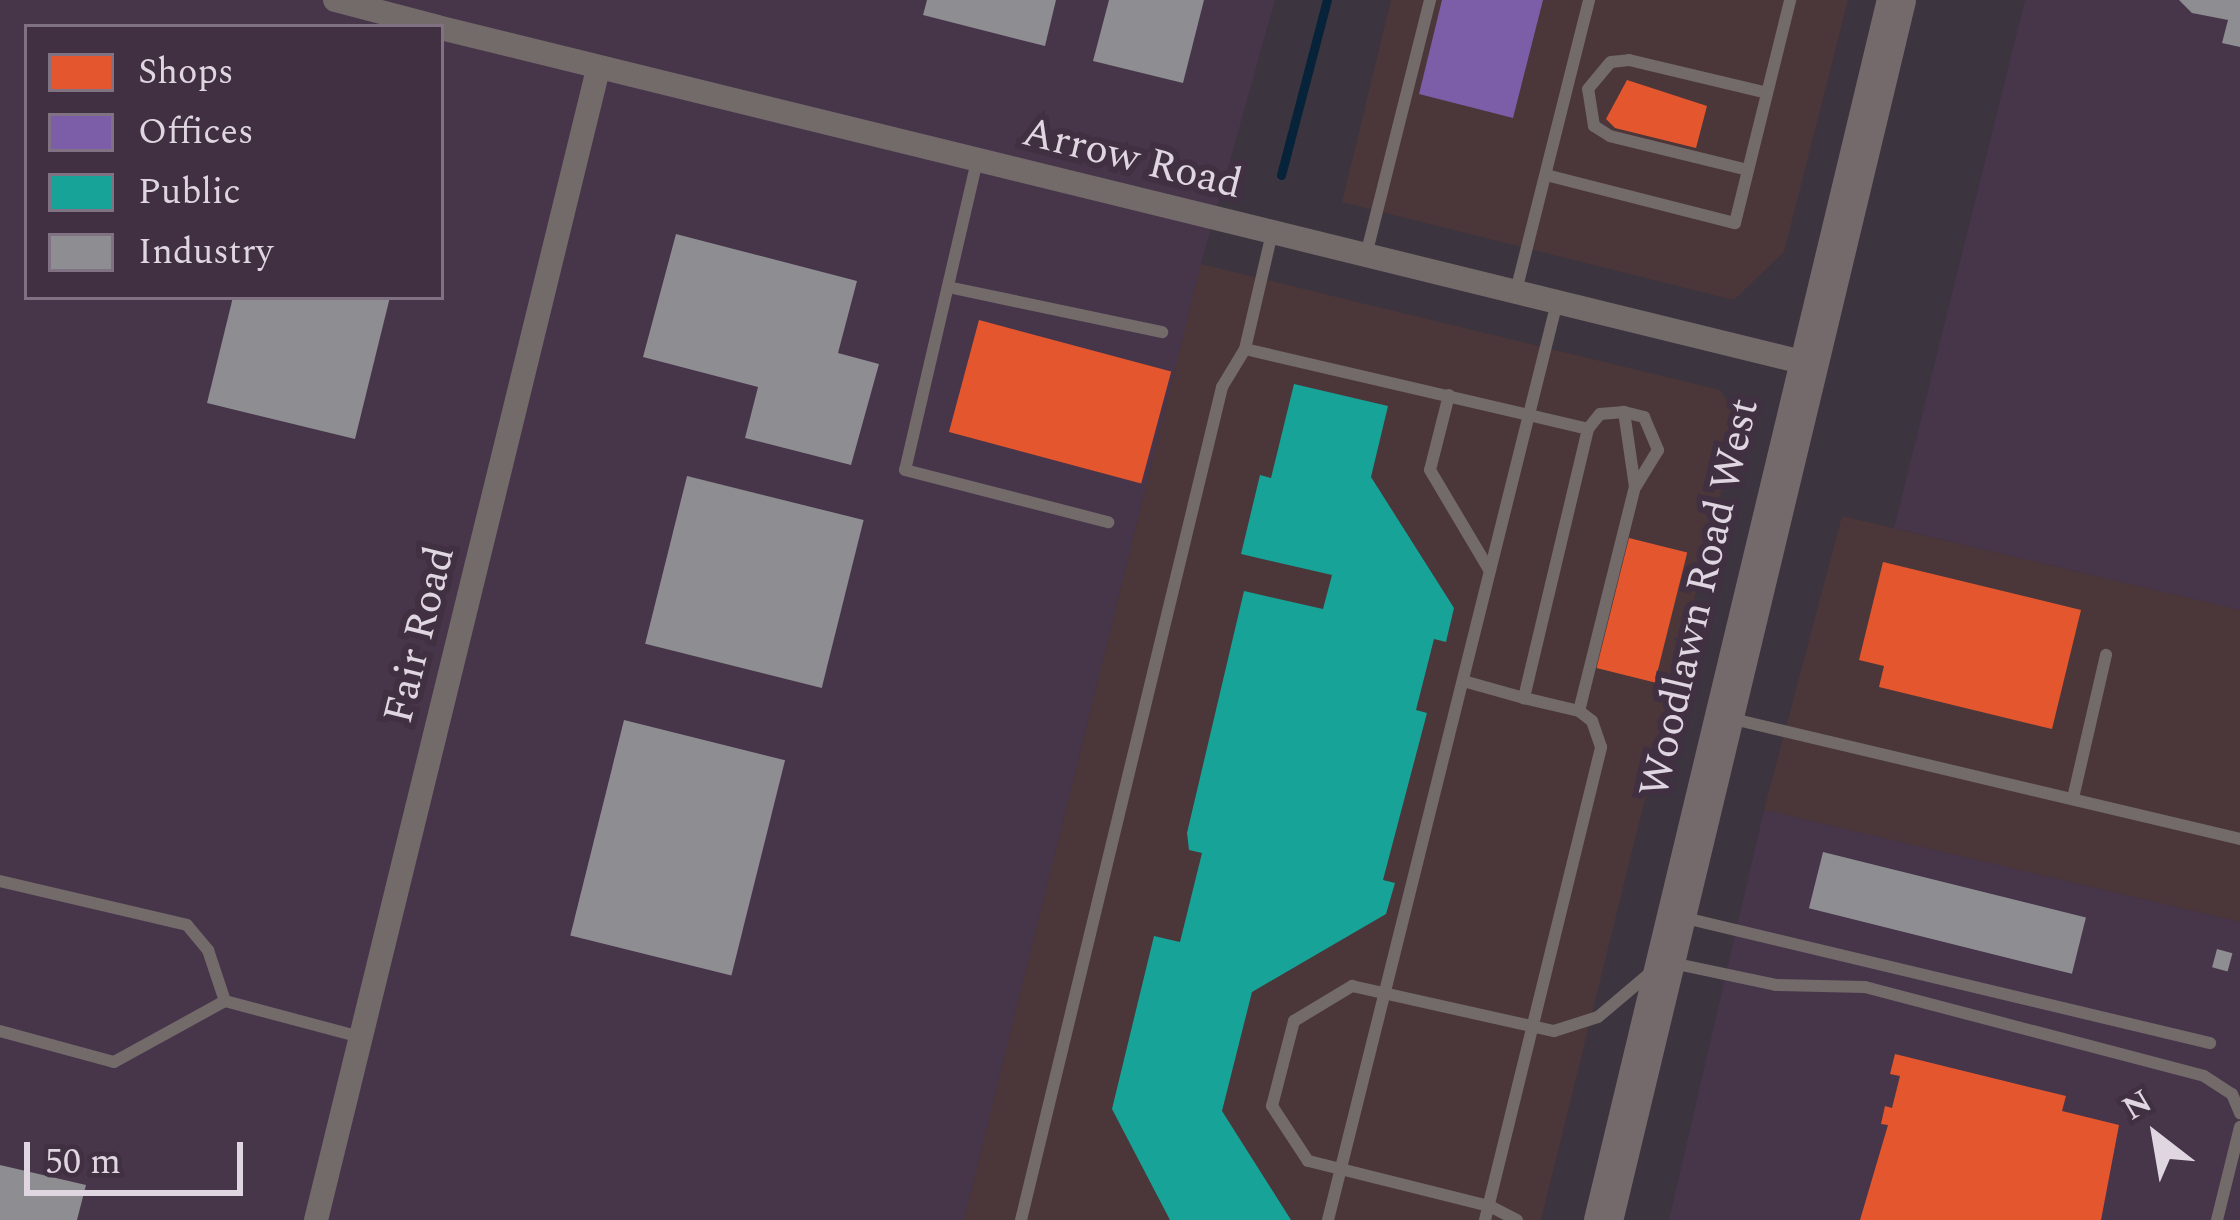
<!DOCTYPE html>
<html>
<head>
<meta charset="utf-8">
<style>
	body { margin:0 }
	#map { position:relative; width:2240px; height:1220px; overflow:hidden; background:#3c343e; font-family:Spectral,serif }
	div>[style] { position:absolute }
	.commercial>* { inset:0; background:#4b3739 }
	.built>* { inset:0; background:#47354a }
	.shops>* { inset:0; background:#e4572e; transform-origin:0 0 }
	.offices>* { inset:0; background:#7b5ea7 }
	.public>* { inset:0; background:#17a398 }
	.industry>* { inset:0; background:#8d8d92; transform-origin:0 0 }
	.stream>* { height:9px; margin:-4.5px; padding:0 4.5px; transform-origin:4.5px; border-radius:4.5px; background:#072339 }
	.service>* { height:12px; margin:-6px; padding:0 6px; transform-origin:6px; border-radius:6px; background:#736a6a }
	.minor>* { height:24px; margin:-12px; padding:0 12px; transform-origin:12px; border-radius:12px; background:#736a6a }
	.primary>* { height:39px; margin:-19.5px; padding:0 19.5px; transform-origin:19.5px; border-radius:19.5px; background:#746a6c }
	span { translate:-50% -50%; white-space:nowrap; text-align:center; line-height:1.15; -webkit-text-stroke:12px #403042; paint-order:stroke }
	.street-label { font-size:42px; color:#e0d6e1 }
	.legend { position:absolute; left:24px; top:24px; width:420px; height:276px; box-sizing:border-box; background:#403042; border:3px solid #807282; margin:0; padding:15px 21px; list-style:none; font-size:36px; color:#e0d6e1 }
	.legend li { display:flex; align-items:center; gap:24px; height:60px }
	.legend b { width:60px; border:3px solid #807282 }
	.north { position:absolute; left:2096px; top:1076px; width:120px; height:120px; -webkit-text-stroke:9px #403042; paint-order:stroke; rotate:329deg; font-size:33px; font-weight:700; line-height:48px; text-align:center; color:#e0d6e1 }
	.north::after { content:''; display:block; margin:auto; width:42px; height:54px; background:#e0d6e1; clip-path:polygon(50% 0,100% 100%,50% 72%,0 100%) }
	.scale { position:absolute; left:24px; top:1142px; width:219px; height:54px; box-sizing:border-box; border:6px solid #e0d6e1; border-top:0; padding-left:15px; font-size:36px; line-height:42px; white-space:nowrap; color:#e0d6e1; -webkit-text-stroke:9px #403042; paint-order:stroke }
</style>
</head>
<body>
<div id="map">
	<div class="commercial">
		<div style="clip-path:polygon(1391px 0,1848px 0,1784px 252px,1734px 300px,1342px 202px)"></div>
		<div style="clip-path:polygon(1201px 264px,1720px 390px,1739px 418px,1541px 1220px,964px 1220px)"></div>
		<div style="clip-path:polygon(1842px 516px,2240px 610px,2240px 922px,1764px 810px)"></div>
	</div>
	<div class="built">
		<div style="clip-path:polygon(evenodd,0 0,1275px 0,1201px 264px,964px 1220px,0 1220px,0 0,27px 27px,441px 27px,441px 297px,27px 297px,27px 27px)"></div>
		<div style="clip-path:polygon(2025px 0,2240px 0,2240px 610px,1894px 528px)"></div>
		<div style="clip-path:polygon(1764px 810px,2240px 922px,2240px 1220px,1669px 1220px)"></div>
	</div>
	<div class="shops">
		<div style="clip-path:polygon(1627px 80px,1707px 106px,1696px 148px,1615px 128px,1606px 119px)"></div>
		<div style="left:979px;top:320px;width:199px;height:116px;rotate:15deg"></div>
		<div style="left:1629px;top:538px;width:60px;height:134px;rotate:14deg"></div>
		<div style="clip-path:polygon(1883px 562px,2081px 610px,2052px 729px,1879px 687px,1884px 666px,1859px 660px)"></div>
		<div style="clip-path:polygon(1895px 1054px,2066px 1096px,2062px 1111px,2119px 1125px,2101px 1220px,1860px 1220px,1888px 1125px,1881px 1124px,1885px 1106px,1892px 1108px,1900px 1076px,1890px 1074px)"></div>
	</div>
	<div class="offices">
		<div style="clip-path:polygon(1442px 0,1543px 0,1513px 118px,1419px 94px)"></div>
	</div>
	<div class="public">
		<div style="clip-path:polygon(1294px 384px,1388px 406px,1371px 477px,1454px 608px,1446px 642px,1434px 639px,1416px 710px,1427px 713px,1383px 880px,1395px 883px,1386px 914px,1252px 992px,1222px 1111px,1291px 1220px,1170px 1220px,1112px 1109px,1154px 936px,1180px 942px,1202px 853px,1189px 850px,1187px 833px,1244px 591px,1323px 609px,1332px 575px,1241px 554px,1260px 475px,1271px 478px)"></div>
	</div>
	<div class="industry">
		<div style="clip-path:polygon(927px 0,1056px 0,1045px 46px,923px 15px)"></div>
		<div style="clip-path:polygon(1109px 0,1204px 0,1183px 83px,1093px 61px)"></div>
		<div style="clip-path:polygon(2179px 0,2240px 0,2240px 47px,2222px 43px,2228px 20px,2192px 13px)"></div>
		<div style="clip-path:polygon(676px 234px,857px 281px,838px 353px,879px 364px,851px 465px,745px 438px,758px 387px,643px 357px)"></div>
		<div style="clip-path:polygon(233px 297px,390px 297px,355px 439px,207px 403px)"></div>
		<div style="left:687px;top:476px;width:182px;height:173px;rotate:14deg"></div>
		<div style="left:624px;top:720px;width:166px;height:222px;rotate:14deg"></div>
		<div style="left:1823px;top:852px;width:271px;height:58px;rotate:14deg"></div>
		<div style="left:2217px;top:949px;width:16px;height:19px;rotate:15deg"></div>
		<div style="clip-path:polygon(0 1165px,86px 1185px,77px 1220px,0 1220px)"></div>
	</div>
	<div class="stream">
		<div style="left:1281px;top:175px;width:181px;rotate:-75.3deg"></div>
	</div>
	<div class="service">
		<div style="left:977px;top:161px;width:317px;rotate:103.1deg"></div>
		<div style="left:905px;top:470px;width:210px;rotate:14.4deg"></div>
		<div style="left:1748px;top:170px;width:142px;rotate:-166.2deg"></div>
		<div style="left:1610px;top:136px;width:19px;rotate:-148deg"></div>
		<div style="left:1594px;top:126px;width:37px;rotate:-99deg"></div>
		<div style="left:1588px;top:89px;width:35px;rotate:-50deg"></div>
		<div style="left:1611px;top:62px;width:18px;rotate:-6deg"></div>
		<div style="left:1629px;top:60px;width:142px;rotate:13.4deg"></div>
		<div style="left:1546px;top:175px;width:195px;rotate:14.3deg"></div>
		<div style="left:1735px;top:223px;width:230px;rotate:-76.1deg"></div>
		<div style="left:1366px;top:255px;width:263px;rotate:-75.9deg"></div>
		<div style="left:948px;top:287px;width:219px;rotate:11.9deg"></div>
		<div style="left:1516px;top:291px;width:300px;rotate:-75.9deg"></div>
		<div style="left:1245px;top:349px;width:352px;rotate:13.1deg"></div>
		<div style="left:1588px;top:429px;width:277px;rotate:103.4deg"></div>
		<div style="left:1524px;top:698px;width:63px;rotate:-164.4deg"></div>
		<div style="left:1449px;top:395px;width:77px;rotate:104.2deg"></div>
		<div style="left:1430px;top:470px;width:117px;rotate:59.3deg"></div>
		<div style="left:1624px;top:412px;width:21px;rotate:14deg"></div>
		<div style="left:1644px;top:417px;width:36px;rotate:67deg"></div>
		<div style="left:1658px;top:450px;width:42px;rotate:121.4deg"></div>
		<div style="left:1579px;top:711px;width:231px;rotate:-76deg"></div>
		<div style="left:1635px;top:487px;width:76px;rotate:-98.3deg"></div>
		<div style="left:1624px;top:412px;width:24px;rotate:175deg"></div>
		<div style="left:1600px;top:414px;width:19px;rotate:129deg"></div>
		<div style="left:1729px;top:718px;width:525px;rotate:13.32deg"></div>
		<div style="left:2073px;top:798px;width:147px;rotate:-77deg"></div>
		<div style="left:0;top:881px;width:192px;rotate:13.2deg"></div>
		<div style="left:187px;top:925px;width:33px;rotate:50deg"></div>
		<div style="left:208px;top:950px;width:54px;rotate:71.6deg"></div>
		<div style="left:1681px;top:917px;width:544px;rotate:13.4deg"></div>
		<div style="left:1672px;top:963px;width:106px;rotate:11.9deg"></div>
		<div style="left:1776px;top:985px;width:89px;rotate:1.3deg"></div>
		<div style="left:1865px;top:987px;width:350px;rotate:14.7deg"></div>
		<div style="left:2204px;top:1076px;width:33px;rotate:33deg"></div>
		<div style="left:2232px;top:1094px;width:21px;rotate:67deg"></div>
		<div style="left:225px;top:1001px;width:140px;rotate:14.9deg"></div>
		<div style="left:0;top:1031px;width:118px;rotate:15.2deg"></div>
		<div style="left:114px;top:1062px;width:127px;rotate:-28.8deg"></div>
		<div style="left:1021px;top:1220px;width:857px;rotate:-76.43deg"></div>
		<div style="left:1222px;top:387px;width:44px;rotate:-58.8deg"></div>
		<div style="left:1245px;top:349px;width:119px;rotate:-76.9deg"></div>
		<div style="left:1328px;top:1220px;width:946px;rotate:-75.99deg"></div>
		<div style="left:1485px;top:1220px;width:487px;rotate:-76.2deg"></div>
		<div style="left:1601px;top:747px;width:28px;rotate:-109deg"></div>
		<div style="left:1592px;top:721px;width:16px;rotate:-142deg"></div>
		<div style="left:1579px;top:711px;width:57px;rotate:-166.7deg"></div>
		<div style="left:1517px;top:1220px;width:31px;rotate:-153deg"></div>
		<div style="left:1489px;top:1206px;width:187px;rotate:-166deg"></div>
		<div style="left:1308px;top:1161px;width:66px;rotate:-123.2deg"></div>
		<div style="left:1272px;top:1106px;width:88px;rotate:-75.5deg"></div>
		<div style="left:1294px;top:1021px;width:68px;rotate:-31.1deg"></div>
		<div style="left:1352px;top:986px;width:207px;rotate:12.6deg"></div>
		<div style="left:1554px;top:1031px;width:46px;rotate:-17.7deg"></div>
		<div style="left:1598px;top:1017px;width:68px;rotate:-40.2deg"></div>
		<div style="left:2217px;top:1220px;width:96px;rotate:-76.1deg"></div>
	</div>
	<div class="minor">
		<div style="left:335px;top:0;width:106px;rotate:14.7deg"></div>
		<div style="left:441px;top:28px;width:1406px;rotate:13.79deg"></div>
		<div style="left:316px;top:1220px;width:1185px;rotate:-76.23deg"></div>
	</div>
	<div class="primary">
		<div style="left:1603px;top:1220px;width:1255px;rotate:-76.5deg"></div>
	</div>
	<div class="street-label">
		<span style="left:1132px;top:159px;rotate:14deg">Arrow Road</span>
		<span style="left:1700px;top:598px;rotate:-77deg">Woodlawn Road West</span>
		<span style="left:420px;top:635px;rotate:-76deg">Fair Road</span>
	</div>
	<ul class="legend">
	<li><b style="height:33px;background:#e4572e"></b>Shops</li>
	<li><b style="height:33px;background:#7b5ea7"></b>Offices</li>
	<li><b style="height:33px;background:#17a398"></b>Public</li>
	<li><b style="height:33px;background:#8d8d92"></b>Industry</li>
	</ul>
	<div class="north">N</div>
	<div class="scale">50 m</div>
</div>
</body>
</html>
